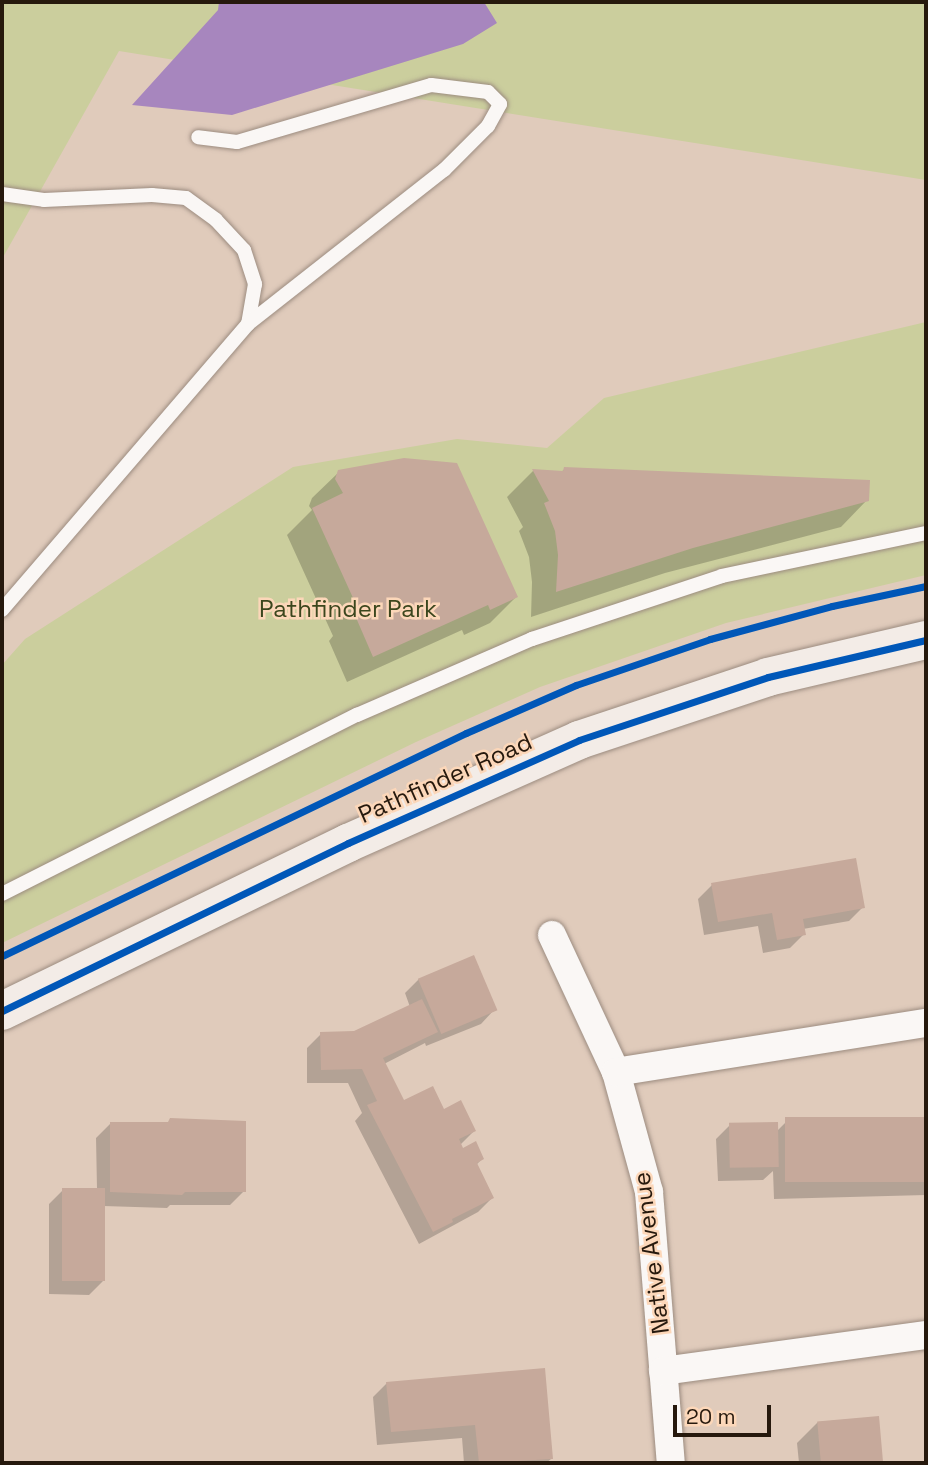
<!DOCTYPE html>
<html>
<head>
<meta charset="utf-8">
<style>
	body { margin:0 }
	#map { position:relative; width:928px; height:1465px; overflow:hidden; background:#e0cbbb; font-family:"Space Grotesk",sans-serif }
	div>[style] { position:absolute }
	.green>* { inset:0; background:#cbce9d }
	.water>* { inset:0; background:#a786be }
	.shadow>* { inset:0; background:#0003 }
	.building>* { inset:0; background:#c6a99b; transform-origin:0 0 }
	.roads { filter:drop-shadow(0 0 2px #9c8c80) drop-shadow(0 0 2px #9c8c80) }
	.service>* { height:14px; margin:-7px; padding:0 7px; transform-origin:7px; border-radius:7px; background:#faf7f5 }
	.minor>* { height:28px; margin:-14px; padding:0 14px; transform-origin:14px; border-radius:14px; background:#faf7f5 }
	.primary>* { height:38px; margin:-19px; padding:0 19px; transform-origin:19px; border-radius:19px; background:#f3ece7 }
	.cycleway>* { height:7px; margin:-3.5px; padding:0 3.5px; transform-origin:3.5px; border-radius:3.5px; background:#0057b8 }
	span { translate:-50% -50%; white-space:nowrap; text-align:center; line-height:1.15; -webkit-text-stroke:5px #fcd7b9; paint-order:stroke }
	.park-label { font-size:24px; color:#3b461d }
	.street-label { font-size:24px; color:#26190d }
	.frame { position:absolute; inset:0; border:4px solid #26190d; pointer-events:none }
	.scale { position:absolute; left:673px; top:1405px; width:98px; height:32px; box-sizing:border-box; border:4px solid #26190d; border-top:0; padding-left:9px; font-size:21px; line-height:24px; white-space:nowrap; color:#26190d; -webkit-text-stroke:5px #fcd7b9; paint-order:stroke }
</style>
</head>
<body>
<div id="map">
	<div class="green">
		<div style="clip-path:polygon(2px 2px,926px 2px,926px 180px,119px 51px,2px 259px)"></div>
		<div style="clip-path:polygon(926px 322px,926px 575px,726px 623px,540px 687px,416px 742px,2px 943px,2px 665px,25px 639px,293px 467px,457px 439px,547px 448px,604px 398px)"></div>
	</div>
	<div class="water">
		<div style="clip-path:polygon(219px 2px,484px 2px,497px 23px,463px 44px,232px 115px,132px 105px,218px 10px)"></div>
	</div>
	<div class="shadow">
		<div style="clip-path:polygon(565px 469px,867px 500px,841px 527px,665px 573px,531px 617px,532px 582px,529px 557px,519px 531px,523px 527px,507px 497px,533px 471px,561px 472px)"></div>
		<div style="clip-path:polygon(339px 472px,516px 597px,490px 623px,464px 635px,462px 630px,347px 682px,329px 641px,333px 636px,287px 535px,312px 510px,309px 506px,312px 498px)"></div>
		<div style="clip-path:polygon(712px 885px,863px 907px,849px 921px,803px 929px,804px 934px,790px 948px,763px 953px,758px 926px,704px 935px,698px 899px)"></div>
		<div style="clip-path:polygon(419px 979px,494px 1010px,481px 1024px,426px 1046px,425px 1043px,384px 1064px,404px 1102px,443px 1111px,474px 1131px,460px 1145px,462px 1150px,482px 1159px,476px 1165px,492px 1198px,478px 1212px,419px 1244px,355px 1121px,362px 1113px,348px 1083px,307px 1083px,307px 1048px,321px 1034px,355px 1033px,410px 1007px,405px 993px)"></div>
		<div style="clip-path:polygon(926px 1119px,926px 1195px,774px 1199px,773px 1171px,763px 1180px,718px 1181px,716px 1139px,730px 1125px,776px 1132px,786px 1122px)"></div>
		<div style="clip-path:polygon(110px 1124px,244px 1191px,230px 1205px,170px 1205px,167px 1208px,103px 1206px,103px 1281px,89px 1295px,49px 1294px,49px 1204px,63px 1190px,97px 1189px,96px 1138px)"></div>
		<div style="clip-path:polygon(387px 1383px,551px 1459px,546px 1463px,464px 1463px,462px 1438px,377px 1445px,373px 1397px)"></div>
		<div style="clip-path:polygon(878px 1417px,881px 1463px,799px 1463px,797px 1443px,818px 1422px)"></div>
	</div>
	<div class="building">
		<div style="clip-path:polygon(404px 458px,457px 463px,518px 597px,490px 610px,488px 605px,373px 657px,354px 613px,359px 611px,312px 508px,343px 493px,335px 479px,338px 470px)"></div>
		<div style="clip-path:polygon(564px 467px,870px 480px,869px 501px,693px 548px,556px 592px,558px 555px,555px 531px,544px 503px,549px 501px,532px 469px,563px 471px)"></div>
		<div style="clip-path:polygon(856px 858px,865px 908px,803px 919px,806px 935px,777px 940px,772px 913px,718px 922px,711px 883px)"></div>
		<div style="left:474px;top:955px;width:60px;height:61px;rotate:67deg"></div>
		<div style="clip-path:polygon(422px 999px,438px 1032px,383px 1058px,404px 1100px,433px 1086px,444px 1109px,461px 1100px,476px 1131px,459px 1139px,463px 1148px,476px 1141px,484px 1159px,477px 1163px,494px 1198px,452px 1219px,453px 1222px,433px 1232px,367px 1105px,377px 1101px,362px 1069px,321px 1070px,320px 1032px,354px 1031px)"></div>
		<div style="left:926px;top:1117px;width:65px;height:141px;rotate:90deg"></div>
		<div style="clip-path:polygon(170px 1118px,246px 1121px,246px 1192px,185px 1192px,182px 1195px,110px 1192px,110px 1122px,168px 1122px)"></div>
		<div style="left:778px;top:1122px;width:45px;height:49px;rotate:89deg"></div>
		<div style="left:62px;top:1188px;width:43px;height:93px"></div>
		<div style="clip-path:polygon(545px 1368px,553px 1459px,479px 1463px,475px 1425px,391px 1432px,386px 1382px)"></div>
		<div style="left:879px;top:1416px;width:47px;height:62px;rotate:85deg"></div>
	</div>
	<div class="roads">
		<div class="service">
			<div style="left:2px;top:194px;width:42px;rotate:8.1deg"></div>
			<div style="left:44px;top:200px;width:108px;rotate:-2.7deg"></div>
			<div style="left:152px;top:195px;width:34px;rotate:5deg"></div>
			<div style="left:186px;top:198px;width:37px;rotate:36deg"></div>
			<div style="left:216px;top:220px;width:41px;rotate:47deg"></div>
			<div style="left:244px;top:250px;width:36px;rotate:72deg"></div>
			<div style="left:255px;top:284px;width:41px;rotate:99.9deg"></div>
			<div style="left:2px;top:610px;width:377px;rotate:-49.3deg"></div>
			<div style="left:248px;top:324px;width:249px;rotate:-38.2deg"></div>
			<div style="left:444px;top:170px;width:62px;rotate:-45deg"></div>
			<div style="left:488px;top:126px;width:25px;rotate:-61deg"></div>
			<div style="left:500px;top:104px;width:17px;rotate:-135deg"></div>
			<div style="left:488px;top:92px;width:57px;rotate:-173deg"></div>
			<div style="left:431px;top:85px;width:202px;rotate:163.6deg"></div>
			<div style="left:237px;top:142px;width:39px;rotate:-173deg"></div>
			<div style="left:2px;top:894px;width:398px;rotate:-26.8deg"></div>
			<div style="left:357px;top:715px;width:191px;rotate:-23.5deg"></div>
			<div style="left:532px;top:639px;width:200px;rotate:-18.3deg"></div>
			<div style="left:722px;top:576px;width:208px;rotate:-11.9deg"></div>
		</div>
		<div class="minor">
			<div style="left:552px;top:935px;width:151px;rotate:65deg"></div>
			<div style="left:616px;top:1072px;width:124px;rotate:74.6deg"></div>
			<div style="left:649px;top:1192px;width:272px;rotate:85.4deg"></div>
			<div style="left:616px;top:1072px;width:314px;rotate:-9deg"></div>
			<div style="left:663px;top:1371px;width:265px;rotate:-7.8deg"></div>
		</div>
		<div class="primary">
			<div style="left:2px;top:1011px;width:385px;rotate:-25.9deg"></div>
			<div style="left:348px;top:843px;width:253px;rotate:-24deg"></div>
			<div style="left:579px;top:740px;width:199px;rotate:-18.4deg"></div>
			<div style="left:768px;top:677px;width:162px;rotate:-13.2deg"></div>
		</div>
	</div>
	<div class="cycleway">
		<div style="left:2px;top:956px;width:515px;rotate:-25.67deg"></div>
		<div style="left:466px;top:733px;width:120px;rotate:-23.6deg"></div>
		<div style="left:576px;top:685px;width:142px;rotate:-18.9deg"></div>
		<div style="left:710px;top:639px;width:126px;rotate:-15.1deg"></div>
		<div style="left:832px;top:606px;width:96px;rotate:-12deg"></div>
		<div style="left:2px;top:1011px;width:385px;rotate:-25.9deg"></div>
		<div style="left:348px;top:843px;width:253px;rotate:-24deg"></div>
		<div style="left:579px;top:740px;width:199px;rotate:-18.4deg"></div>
		<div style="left:768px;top:677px;width:162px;rotate:-13.2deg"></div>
	</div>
	<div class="park-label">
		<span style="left:348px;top:609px">Pathfinder Park</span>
	</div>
	<div class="street-label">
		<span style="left:445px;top:778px;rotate:-24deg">Pathfinder Road</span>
		<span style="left:651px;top:1253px;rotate:-97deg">Native Avenue</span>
	</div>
	<div class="frame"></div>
	<div class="scale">20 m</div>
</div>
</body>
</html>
